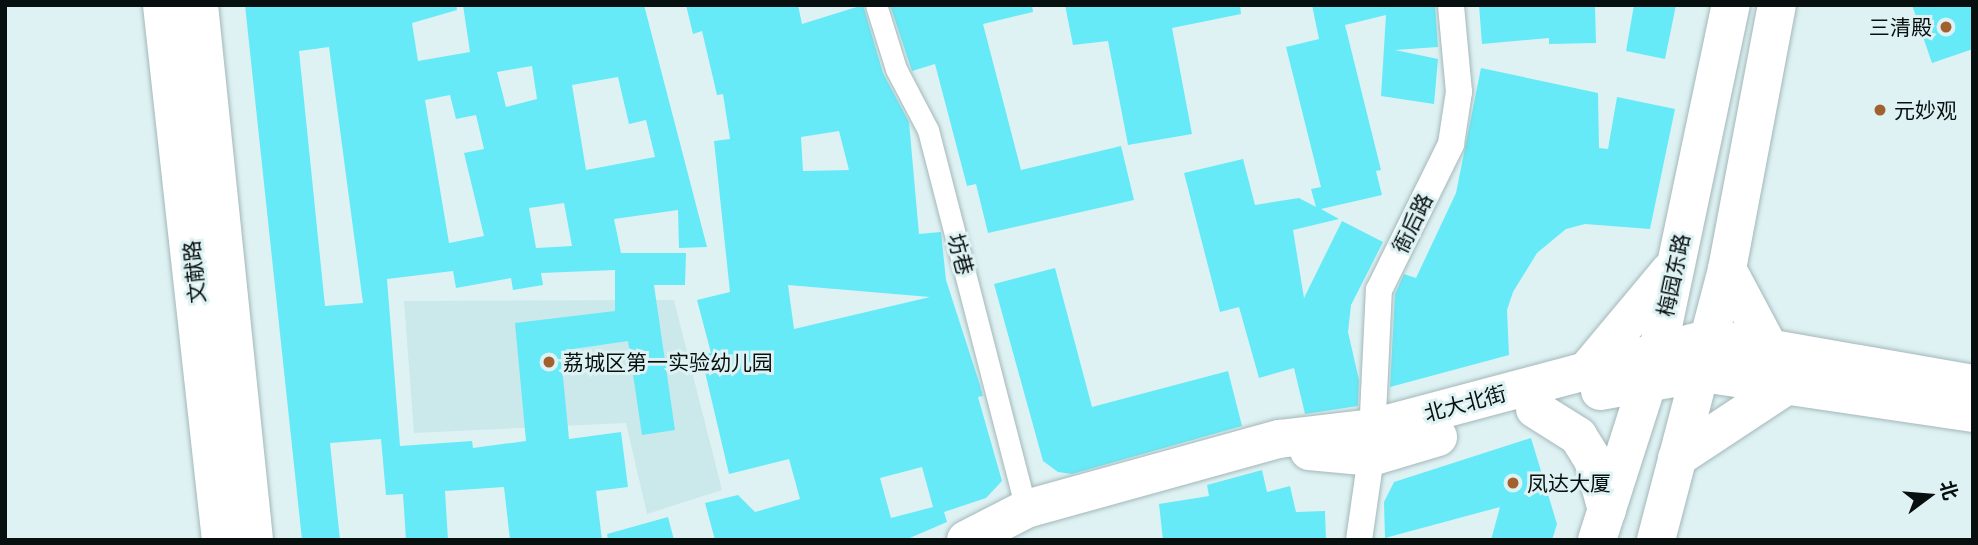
<!DOCTYPE html>
<html>
<head>
<meta charset="utf-8">
<style>
	body { margin:0 }
	#map { position:relative; width:1978px; height:545px; overflow:hidden; background:#def2f4; font-family:Ubuntu,"Noto Sans SC",sans-serif }
	div>[style] { position:absolute }
	.built>* { inset:0; background:#cbe8eb }
	.building>* { inset:0; background:#66eaf7 }
	.roads { filter:drop-shadow(0 0 2px #a4b7b9) drop-shadow(0 0 2px #a4b7b9) }
	.pedestrian>* { height:21px; margin:-10.5px; padding:0 10.5px; transform-origin:10.5px; border-radius:10.5px; background:#fff }
	.minor>* { height:26px; margin:-13px; padding:0 13px; transform-origin:13px; border-radius:13px; background:#fff }
	.secondary>* { height:38px; margin:-19px; padding:0 19px; transform-origin:19px; border-radius:19px; background:#fff }
	.dots>* { width:19px; height:19px; translate:-50% -50%; box-sizing:border-box; border:4px solid #def2f4; border-radius:50% }
	span { translate:-50% -50%; white-space:nowrap; text-align:center; line-height:1.15; -webkit-text-stroke:6px #def2f4; paint-order:stroke }
	.poi-label { font-size:21px; color:#080f0f }
	.right { translate:-100% -50%; text-align:right }
	.left { translate:0 -50%; text-align:left }
	.street-label { font-size:21px; color:#080f0f }
	.frame { position:absolute; inset:0; border:7px solid #080f0f; pointer-events:none }
	.north { position:absolute; left:1894px; top:461px; width:70px; height:70px; -webkit-text-stroke:5px #def2f4; paint-order:stroke; rotate:74deg; font-size:19px; font-weight:700; line-height:28px; text-align:center; color:#080f0f }
	.north::after { content:''; display:block; margin:auto; width:24px; height:32px; background:#080f0f; clip-path:polygon(50% 0,100% 100%,50% 72%,0 100%) }
</style>
</head>
<body>
<div id="map">
	<div class="built">
		<div style="clip-path:polygon(674px 300px,722px 490px,647px 514px,626px 423px,414px 433px,404px 301px)"></div>
	</div>
	<div class="building">
		<div style="clip-path:polygon(evenodd,245px 5px,456px 5px,457px 10px,412px 23px,418px 61px,470px 52px,463px 5px,644px 5px,707px 247px,679px 248px,678px 210px,614px 219px,621px 253px,686px 253px,685px 285px,654px 285px,675px 430px,642px 435px,628px 341px,573px 349px,573px 355px,561px 356px,569px 439px,621px 432px,628px 487px,596px 491px,602px 540px,510px 540px,504px 487px,445px 491px,448px 540px,406px 540px,403px 494px,386px 495px,381px 439px,330px 443px,340px 540px,302px 540px,245px 5px,329px 47px,363px 303px,325px 306px,299px 51px,329px 47px,245px 5px,532px 66px,537px 99px,506px 107px,497px 72px,532px 66px,245px 5px,618px 77px,629px 124px,646px 120px,655px 157px,586px 170px,572px 85px,618px 77px,245px 5px,450px 95px,456px 119px,476px 115px,484px 149px,464px 153px,484px 236px,449px 243px,425px 100px,450px 95px,245px 5px,564px 203px,572px 246px,536px 248px,529px 208px,564px 203px,245px 5px,615px 270px,615px 311px,515px 323px,526px 441px,473px 448px,472px 441px,400px 446px,387px 279px,453px 271px,456px 288px,511px 278px,513px 290px,543px 285px,541px 273px,615px 270px)"></div>
		<div style="clip-path:polygon(evenodd,686px 5px,798px 5px,802px 24px,863px 5px,883px 73px,909px 122px,919px 234px,941px 232px,946px 280px,980px 385px,983px 396px,978px 397px,1002px 481px,986px 498px,944px 512px,947px 522px,905px 540px,715px 540px,705px 503px,738px 495px,755px 512px,800px 499px,789px 459px,729px 474px,701px 355px,711px 353px,697px 300px,730px 292px,714px 141px,730px 139px,723px 94px,717px 95px,702px 31px,693px 34px,686px 5px,839px 131px,849px 170px,803px 171px,801px 137px,839px 131px,686px 5px,788px 285px,930px 297px,794px 329px,788px 285px,686px 5px,922px 467px,933px 507px,891px 518px,880px 478px,922px 467px)"></div>
		<div style="clip-path:polygon(890px 5px,1032px 5px,1033px 12px,983px 24px,1021px 170px,1121px 146px,1134px 200px,988px 233px,976px 184px,967px 186px,935px 64px,912px 71px)"></div>
		<div style="clip-path:polygon(1065px 5px,1240px 5px,1241px 14px,1172px 28px,1192px 134px,1128px 145px,1108px 41px,1073px 45px)"></div>
		<div style="clip-path:polygon(1312px 5px,1435px 5px,1438px 47px,1395px 50px,1438px 59px,1434px 104px,1381px 96px,1386px 15px,1345px 25px,1381px 170px,1376px 171px,1382px 195px,1321px 209px,1339px 219px,1293px 230px,1304px 298px,1342px 221px,1383px 242px,1351px 305px,1348px 332px,1359px 380px,1358px 406px,1305px 414px,1294px 368px,1259px 378px,1239px 307px,1220px 312px,1184px 173px,1243px 159px,1255px 205px,1299px 198px,1316px 207px,1311px 189px,1321px 187px,1286px 47px,1319px 39px)"></div>
		<div style="clip-path:polygon(1479px 5px,1595px 5px,1596px 43px,1549px 44px,1549px 38px,1482px 44px)"></div>
		<div style="clip-path:polygon(1634px 5px,1676px 5px,1665px 59px,1626px 51px)"></div>
		<div style="clip-path:polygon(1912px 5px,1973px 5px,1973px 49px,1932px 63px)"></div>
		<div style="clip-path:polygon(1481px 68px,1598px 93px,1599px 148px,1608px 149px,1617px 97px,1675px 109px,1650px 229px,1585px 224px,1566px 229px,1537px 253px,1513px 292px,1507px 310px,1509px 355px,1390px 387px,1395px 294px,1404px 274px,1416px 278px,1456px 193px)"></div>
		<div style="clip-path:polygon(1055px 268px,1092px 407px,1228px 371px,1242px 426px,1072px 474px,1058px 472px,1043px 461px,994px 284px)"></div>
		<div style="clip-path:polygon(1531px 438px,1557px 524px,1552px 540px,1491px 540px,1500px 507px,1385px 538px,1384px 502px,1394px 482px)"></div>
		<div style="clip-path:polygon(1262px 470px,1267px 492px,1290px 486px,1296px 512px,1325px 511px,1326px 540px,1163px 540px,1159px 504px,1209px 496px,1207px 485px)"></div>
		<div style="clip-path:polygon(668px 517px,674px 540px,608px 540px,607px 534px)"></div>
	</div>
	<div class="roads">
		<div class="pedestrian">
			<div style="left:876px;top:5px;width:67px;rotate:72.6deg"></div>
			<div style="left:896px;top:69px;width:69px;rotate:62.3deg"></div>
			<div style="left:928px;top:130px;width:391px;rotate:75.5deg"></div>
		</div>
		<div class="minor">
			<div style="left:1359px;top:540px;width:84px;rotate:-81.8deg"></div>
			<div style="left:1371px;top:457px;width:167px;rotate:-87.3deg"></div>
			<div style="left:1379px;top:290px;width:163px;rotate:-63.7deg"></div>
			<div style="left:1451px;top:144px;width:53px;rotate:-81.3deg"></div>
			<div style="left:1459px;top:92px;width:87px;rotate:-95.3deg"></div>
		</div>
		<div class="secondary">
			<div style="left:162px;top:5px;width:538px;rotate:83.71deg"></div>
			<div style="left:199px;top:5px;width:538px;rotate:84.13deg"></div>
			<div style="left:1727px;top:269px;width:92px;rotate:62deg"></div>
			<div style="left:1588px;top:369px;width:128px;rotate:-50.1deg"></div>
			<div style="left:1600px;top:391px;width:104px;rotate:-10deg"></div>
			<div style="left:1702px;top:373px;width:274px;rotate:8.4deg"></div>
			<div style="left:1535px;top:409px;width:51px;rotate:32.1deg"></div>
			<div style="left:1578px;top:436px;width:28px;rotate:58deg"></div>
			<div style="left:1593px;top:460px;width:52px;rotate:74.4deg"></div>
			<div style="left:1309px;top:451px;width:62px;rotate:5.5deg"></div>
			<div style="left:1371px;top:457px;width:70px;rotate:-16.6deg"></div>
			<div style="left:1677px;top:458px;width:134px;rotate:-33.5deg"></div>
			<div style="left:966px;top:540px;width:68px;rotate:-27.3deg"></div>
			<div style="left:1026px;top:509px;width:263px;rotate:-15.5deg"></div>
			<div style="left:1279px;top:439px;width:94px;rotate:-6.7deg"></div>
			<div style="left:1372px;top:428px;width:350px;rotate:-14.9deg"></div>
			<div style="left:1710px;top:338px;width:267px;rotate:9.9deg"></div>
			<div style="left:1597px;top:540px;width:200px;rotate:-72.2deg"></div>
			<div style="left:1658px;top:350px;width:353px;rotate:-78.1deg"></div>
			<div style="left:1656px;top:540px;width:280px;rotate:-75.3deg"></div>
			<div style="left:1727px;top:269px;width:269px;rotate:-79.3deg"></div>
		</div>
	</div>
	<div class="dots">
		<div style="left:1946px;top:27px;background:#a3602f"></div>
		<div style="left:1880px;top:110px;background:#a3602f"></div>
		<div style="left:549px;top:362px;background:#a3602f"></div>
		<div style="left:1513px;top:483px;background:#a3602f"></div>
	</div>
	<div class="poi-label">
		<span class="right" style="left:1932px;top:27px">三清殿</span>
		<span class="left" style="left:1894px;top:110px">元妙观</span>
		<span class="left" style="left:563px;top:362px">荔城区第一实验幼儿园</span>
		<span class="left" style="left:1527px;top:483px">凤达大厦</span>
	</div>
	<div class="street-label">
		<span style="left:1412px;top:223px;rotate:-64deg">衙后路</span>
		<span style="left:961px;top:254px;rotate:75deg">坊巷</span>
		<span style="left:194px;top:272px;rotate:-96deg">文献路</span>
		<span style="left:1673px;top:275px;rotate:-78deg">梅园东路</span>
		<span style="left:1465px;top:403px;rotate:-15deg">北大北街</span>
	</div>
	<div class="frame"></div>
	<div class="north">北</div>
</div>
</body>
</html>
